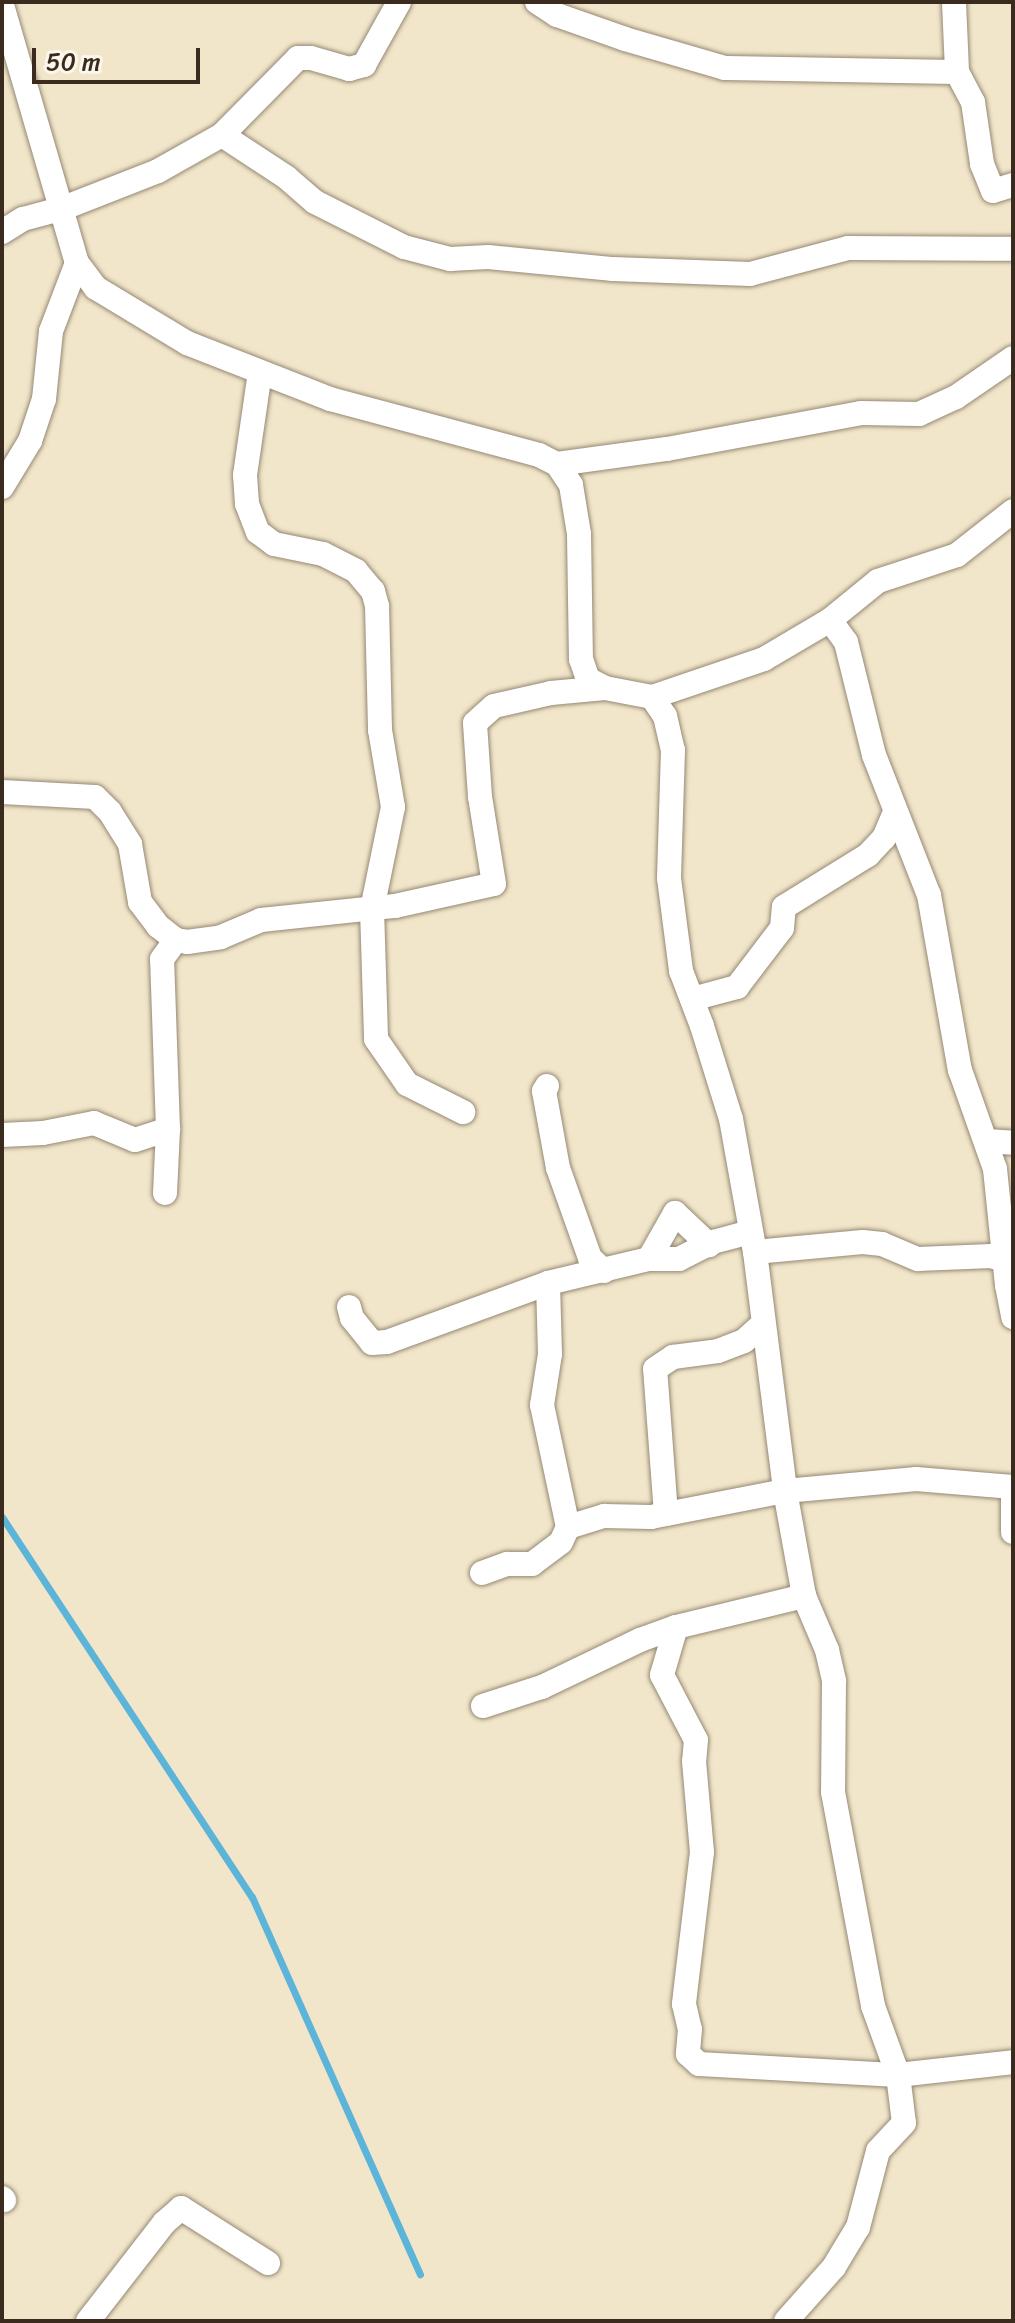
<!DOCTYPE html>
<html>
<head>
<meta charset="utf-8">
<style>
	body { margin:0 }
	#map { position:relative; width:1015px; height:2323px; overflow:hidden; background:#f1e6ca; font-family:Sriracha,sans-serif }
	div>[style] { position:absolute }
	.stream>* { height:7px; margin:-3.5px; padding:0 3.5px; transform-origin:3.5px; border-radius:3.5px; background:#5cb4d9 }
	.roads { filter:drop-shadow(0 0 2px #968874) drop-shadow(0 0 2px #968874) }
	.street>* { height:24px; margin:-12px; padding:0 12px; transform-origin:12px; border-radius:12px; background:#fff }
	span { translate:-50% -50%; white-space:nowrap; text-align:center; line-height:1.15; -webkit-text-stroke:7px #fbf7ec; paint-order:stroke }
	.frame { position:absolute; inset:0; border:4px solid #3b2a1e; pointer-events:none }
	.scale { position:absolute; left:32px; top:48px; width:168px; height:36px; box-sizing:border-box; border:4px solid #3b2a1e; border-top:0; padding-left:10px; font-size:24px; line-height:28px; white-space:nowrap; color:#3b2a1e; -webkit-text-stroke:6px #fbf7ec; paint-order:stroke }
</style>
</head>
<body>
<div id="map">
	<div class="stream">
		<div style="left:2px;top:1517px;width:455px;rotate:56.7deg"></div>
		<div style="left:252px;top:1897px;width:413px;rotate:66deg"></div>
	</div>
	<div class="roads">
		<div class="street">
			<div style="left:537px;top:2px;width:24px;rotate:33deg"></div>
			<div style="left:557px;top:15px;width:72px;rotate:19.4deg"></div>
			<div style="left:625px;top:39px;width:104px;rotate:16.2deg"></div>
			<div style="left:725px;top:68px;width:232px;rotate:1deg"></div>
			<div style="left:954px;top:2px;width:70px;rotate:87.5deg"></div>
			<div style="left:957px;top:72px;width:34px;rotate:62deg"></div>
			<div style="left:973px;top:102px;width:63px;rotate:81.7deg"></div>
			<div style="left:982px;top:164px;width:29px;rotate:68deg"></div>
			<div style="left:993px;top:191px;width:21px;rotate:-17deg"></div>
			<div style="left:2px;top:5px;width:269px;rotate:73.8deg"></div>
			<div style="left:77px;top:263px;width:31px;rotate:53deg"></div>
			<div style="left:96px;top:288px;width:106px;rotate:31.1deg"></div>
			<div style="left:187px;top:343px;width:154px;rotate:21.4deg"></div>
			<div style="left:330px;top:399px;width:216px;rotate:15deg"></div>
			<div style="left:539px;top:455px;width:20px;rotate:27deg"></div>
			<div style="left:557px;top:464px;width:25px;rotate:56deg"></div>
			<div style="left:571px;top:485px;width:50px;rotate:80.7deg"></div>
			<div style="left:579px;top:534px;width:125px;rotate:89.1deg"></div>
			<div style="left:581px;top:659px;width:21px;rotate:71deg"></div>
			<div style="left:588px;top:679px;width:19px;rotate:28deg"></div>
			<div style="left:605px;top:688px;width:48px;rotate:10.8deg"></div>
			<div style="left:652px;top:697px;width:23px;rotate:56deg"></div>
			<div style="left:665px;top:716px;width:35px;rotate:77deg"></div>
			<div style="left:673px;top:750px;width:128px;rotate:91.8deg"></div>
			<div style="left:669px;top:878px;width:94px;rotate:82.6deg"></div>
			<div style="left:681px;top:971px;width:59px;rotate:69.1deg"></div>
			<div style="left:702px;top:1026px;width:97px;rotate:72.7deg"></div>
			<div style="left:731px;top:1119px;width:135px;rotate:79.8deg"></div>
			<div style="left:755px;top:1252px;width:241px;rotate:82.8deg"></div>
			<div style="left:785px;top:1491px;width:107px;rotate:79.7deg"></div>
			<div style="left:804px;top:1596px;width:59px;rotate:66.9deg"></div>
			<div style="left:827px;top:1650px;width:32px;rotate:77deg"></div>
			<div style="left:834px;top:1681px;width:111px;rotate:90.5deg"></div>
			<div style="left:833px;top:1792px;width:218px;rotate:79.4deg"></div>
			<div style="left:873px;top:2006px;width:73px;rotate:70.1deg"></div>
			<div style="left:898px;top:2075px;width:48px;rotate:82.9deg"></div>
			<div style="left:904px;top:2123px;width:38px;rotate:133deg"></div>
			<div style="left:878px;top:2151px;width:79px;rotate:104.7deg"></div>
			<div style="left:858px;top:2227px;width:47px;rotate:121deg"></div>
			<div style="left:834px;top:2267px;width:72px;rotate:131.6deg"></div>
			<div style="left:222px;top:135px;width:77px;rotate:33.3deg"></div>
			<div style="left:286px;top:177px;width:38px;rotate:41deg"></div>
			<div style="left:315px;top:202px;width:100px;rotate:26.8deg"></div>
			<div style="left:404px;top:247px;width:48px;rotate:14.6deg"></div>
			<div style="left:450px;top:259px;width:38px;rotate:-3deg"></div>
			<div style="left:488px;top:257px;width:126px;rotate:5.5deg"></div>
			<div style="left:613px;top:269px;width:137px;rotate:2.1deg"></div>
			<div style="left:750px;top:274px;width:101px;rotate:-14.9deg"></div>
			<div style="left:848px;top:248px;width:165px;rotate:0.3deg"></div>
			<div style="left:2px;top:232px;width:25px;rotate:-32deg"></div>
			<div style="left:23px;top:219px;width:39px;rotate:-15deg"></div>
			<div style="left:61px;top:209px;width:104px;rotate:-21.4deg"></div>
			<div style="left:158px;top:171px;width:73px;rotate:-29.4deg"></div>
			<div style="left:222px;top:135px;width:108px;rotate:-45.4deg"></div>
			<div style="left:298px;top:58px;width:13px"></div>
			<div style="left:311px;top:58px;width:40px;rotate:16deg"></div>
			<div style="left:349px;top:69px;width:16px;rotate:-15deg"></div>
			<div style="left:364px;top:65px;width:72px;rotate:-60.9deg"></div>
			<div style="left:260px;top:372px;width:104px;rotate:98.3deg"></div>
			<div style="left:245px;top:475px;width:29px;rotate:86deg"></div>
			<div style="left:247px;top:504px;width:30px;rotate:69deg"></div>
			<div style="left:258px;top:532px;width:20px;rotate:37deg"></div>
			<div style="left:274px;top:544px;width:50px;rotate:11.5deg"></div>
			<div style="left:323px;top:554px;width:37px;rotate:27deg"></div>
			<div style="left:356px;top:571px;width:26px;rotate:50deg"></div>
			<div style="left:373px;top:591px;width:16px;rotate:75deg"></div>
			<div style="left:377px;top:606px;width:124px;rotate:88.6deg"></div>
			<div style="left:380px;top:730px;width:78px;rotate:80.4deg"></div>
			<div style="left:393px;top:807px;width:104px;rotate:101.6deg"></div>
			<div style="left:372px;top:909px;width:130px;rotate:88.2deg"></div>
			<div style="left:376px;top:1039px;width:55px;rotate:55.4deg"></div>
			<div style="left:407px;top:1084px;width:63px;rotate:26.6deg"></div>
			<div style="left:557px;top:464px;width:111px;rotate:-7.8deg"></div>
			<div style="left:667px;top:449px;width:197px;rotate:-10.5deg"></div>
			<div style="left:861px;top:413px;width:58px;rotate:1deg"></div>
			<div style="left:919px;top:414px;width:41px;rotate:-24.7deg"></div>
			<div style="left:956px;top:397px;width:69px;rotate:-34.4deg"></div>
			<div style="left:2px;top:487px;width:54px;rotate:-58.7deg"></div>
			<div style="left:30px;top:441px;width:44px;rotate:-71.6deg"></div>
			<div style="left:44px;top:399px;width:68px;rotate:-84.1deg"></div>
			<div style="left:51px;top:331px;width:73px;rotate:-69.1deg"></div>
			<div style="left:830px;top:620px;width:27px;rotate:54deg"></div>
			<div style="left:846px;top:642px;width:116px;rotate:76.1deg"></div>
			<div style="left:874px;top:755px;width:150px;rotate:68.6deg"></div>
			<div style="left:929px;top:895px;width:178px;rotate:80deg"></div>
			<div style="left:960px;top:1070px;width:105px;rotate:70.5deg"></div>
			<div style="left:995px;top:1169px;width:117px;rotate:84.1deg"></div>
			<div style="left:652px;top:697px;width:118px;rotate:-18.7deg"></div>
			<div style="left:764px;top:659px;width:77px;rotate:-30.6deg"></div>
			<div style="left:830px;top:620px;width:62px;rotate:-39.1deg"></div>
			<div style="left:878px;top:581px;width:83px;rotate:-18.2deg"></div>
			<div style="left:957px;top:555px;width:71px;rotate:-38.2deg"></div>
			<div style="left:2px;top:792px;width:93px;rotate:3.1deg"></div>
			<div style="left:95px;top:797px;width:21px;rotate:45deg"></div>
			<div style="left:110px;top:812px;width:38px;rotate:58deg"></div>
			<div style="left:130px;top:844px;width:59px;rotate:80.2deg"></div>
			<div style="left:140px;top:902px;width:30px;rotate:53deg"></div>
			<div style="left:158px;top:926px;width:23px;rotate:38deg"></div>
			<div style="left:176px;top:940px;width:11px;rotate:10deg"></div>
			<div style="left:187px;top:942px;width:34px;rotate:-8deg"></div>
			<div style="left:221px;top:937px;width:43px;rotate:-23deg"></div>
			<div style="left:261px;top:920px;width:135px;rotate:-6deg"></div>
			<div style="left:395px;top:906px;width:101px;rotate:-12.5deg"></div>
			<div style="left:494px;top:884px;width:88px;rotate:-99.1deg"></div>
			<div style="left:480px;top:797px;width:74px;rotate:-93.9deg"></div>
			<div style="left:475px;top:723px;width:25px;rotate:-42deg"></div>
			<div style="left:494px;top:706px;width:58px;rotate:-12.8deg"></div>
			<div style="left:551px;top:693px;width:54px;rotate:-5.3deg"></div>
			<div style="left:692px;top:999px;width:47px;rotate:-14.9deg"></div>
			<div style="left:737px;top:987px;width:74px;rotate:-52.7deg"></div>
			<div style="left:782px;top:928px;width:21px;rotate:-85deg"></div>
			<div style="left:784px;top:907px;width:99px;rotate:-31.8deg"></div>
			<div style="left:868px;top:855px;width:23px;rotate:-47deg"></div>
			<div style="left:884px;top:838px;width:28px;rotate:-67deg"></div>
			<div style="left:547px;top:1086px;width:6px;rotate:121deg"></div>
			<div style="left:544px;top:1091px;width:78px;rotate:79.7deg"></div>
			<div style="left:558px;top:1168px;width:96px;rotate:70.4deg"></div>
			<div style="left:590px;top:1258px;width:19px;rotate:43deg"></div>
			<div style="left:2px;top:1135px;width:41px;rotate:-2.8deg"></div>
			<div style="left:43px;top:1133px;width:52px;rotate:-11.1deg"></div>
			<div style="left:94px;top:1123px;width:44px;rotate:22.5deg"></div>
			<div style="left:135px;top:1140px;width:35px;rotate:-18deg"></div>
			<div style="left:987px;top:1141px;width:26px;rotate:4deg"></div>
			<div style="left:165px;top:1193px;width:64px;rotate:-87.3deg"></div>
			<div style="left:168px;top:1129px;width:170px;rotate:-92deg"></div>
			<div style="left:162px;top:959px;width:24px;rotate:-54deg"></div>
			<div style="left:755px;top:1252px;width:108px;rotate:-5.3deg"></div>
			<div style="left:863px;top:1242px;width:19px;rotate:6deg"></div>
			<div style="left:882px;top:1244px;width:39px;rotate:23deg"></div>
			<div style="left:918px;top:1259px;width:73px;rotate:-2.4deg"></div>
			<div style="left:991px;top:1256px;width:16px;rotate:18deg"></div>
			<div style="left:649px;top:1259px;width:53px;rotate:-60.5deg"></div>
			<div style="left:675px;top:1213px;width:47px;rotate:43.3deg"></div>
			<div style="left:548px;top:1283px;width:71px;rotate:88.4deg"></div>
			<div style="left:550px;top:1354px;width:52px;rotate:98.9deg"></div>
			<div style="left:542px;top:1405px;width:125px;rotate:78deg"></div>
			<div style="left:1013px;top:1283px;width:6px;rotate:162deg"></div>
			<div style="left:1007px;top:1285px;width:33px;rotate:79deg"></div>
			<div style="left:349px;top:1307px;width:11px;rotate:75deg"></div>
			<div style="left:352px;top:1318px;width:32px;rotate:51deg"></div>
			<div style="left:372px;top:1343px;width:15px;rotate:-4deg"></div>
			<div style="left:387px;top:1342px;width:171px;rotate:-20.1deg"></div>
			<div style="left:548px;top:1283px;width:104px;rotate:-13.4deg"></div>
			<div style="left:649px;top:1259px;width:30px"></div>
			<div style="left:679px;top:1259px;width:38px;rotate:-27deg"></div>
			<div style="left:713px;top:1242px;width:38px;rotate:-15deg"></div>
			<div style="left:1013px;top:1495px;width:37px;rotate:90deg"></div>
			<div style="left:666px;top:1514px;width:145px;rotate:-94.3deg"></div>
			<div style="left:655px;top:1369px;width:22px;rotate:-34deg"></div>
			<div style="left:673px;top:1357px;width:45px;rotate:-7.6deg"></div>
			<div style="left:718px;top:1351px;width:28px;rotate:-21deg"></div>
			<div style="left:744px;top:1341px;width:25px;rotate:-42deg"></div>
			<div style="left:482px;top:1573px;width:27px;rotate:-20deg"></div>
			<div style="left:507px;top:1564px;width:25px"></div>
			<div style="left:532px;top:1564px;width:36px;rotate:-37deg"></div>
			<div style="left:561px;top:1542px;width:17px;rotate:-65deg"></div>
			<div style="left:568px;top:1527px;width:38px;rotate:-17deg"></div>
			<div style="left:604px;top:1516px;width:47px;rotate:1.2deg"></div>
			<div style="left:651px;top:1517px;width:136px;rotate:-11deg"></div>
			<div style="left:785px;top:1491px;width:132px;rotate:-5.2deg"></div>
			<div style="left:916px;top:1479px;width:97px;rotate:4.7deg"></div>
			<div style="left:676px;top:1627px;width:50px;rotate:106.3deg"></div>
			<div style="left:662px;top:1675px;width:73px;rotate:62.4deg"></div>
			<div style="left:696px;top:1740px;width:21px;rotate:95deg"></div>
			<div style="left:694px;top:1761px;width:91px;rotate:85deg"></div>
			<div style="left:702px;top:1852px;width:153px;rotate:96.8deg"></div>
			<div style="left:684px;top:2004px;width:26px;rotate:77deg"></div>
			<div style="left:690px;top:2029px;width:25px;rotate:95deg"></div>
			<div style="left:688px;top:2054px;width:15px;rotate:42deg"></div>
			<div style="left:699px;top:2064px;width:199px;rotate:3.2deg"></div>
			<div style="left:898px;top:2075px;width:116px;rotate:-6.4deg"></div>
			<div style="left:483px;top:1706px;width:62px;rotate:-17.9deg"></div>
			<div style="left:542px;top:1687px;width:109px;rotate:-25.6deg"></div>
			<div style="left:640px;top:1640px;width:38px;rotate:-20deg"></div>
			<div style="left:676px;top:1627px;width:132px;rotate:-13.6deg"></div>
			<div style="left:2px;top:2198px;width:3px;rotate:45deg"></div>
			<div style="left:88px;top:2321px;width:124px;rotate:-52.2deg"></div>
			<div style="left:164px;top:2223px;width:23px;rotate:-41deg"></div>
			<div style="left:181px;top:2208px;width:103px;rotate:32.3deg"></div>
		</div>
	</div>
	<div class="frame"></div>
	<div class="scale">50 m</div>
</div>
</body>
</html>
